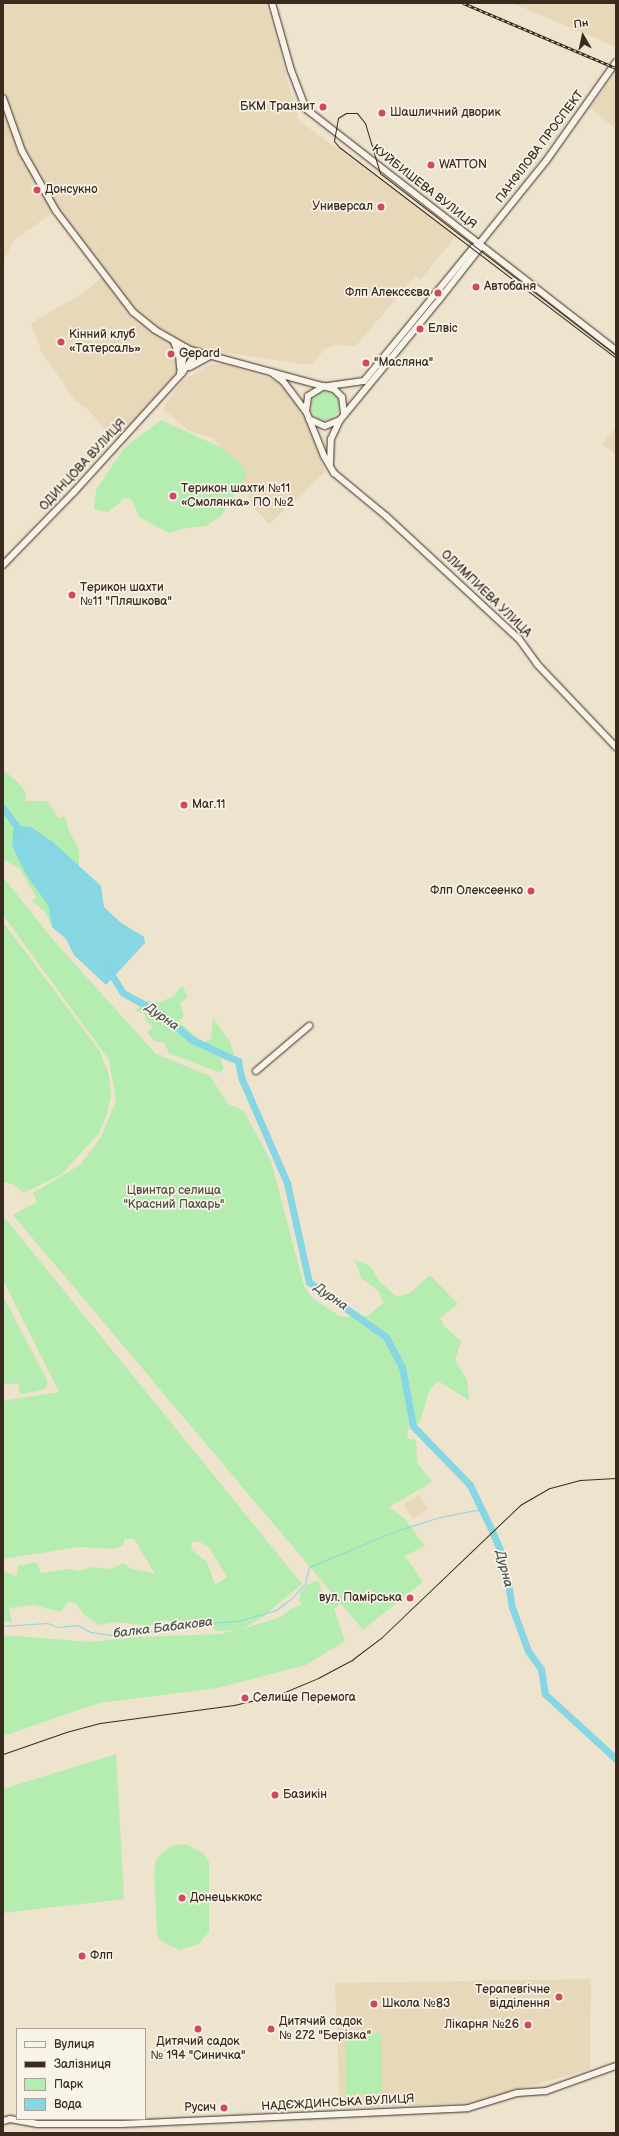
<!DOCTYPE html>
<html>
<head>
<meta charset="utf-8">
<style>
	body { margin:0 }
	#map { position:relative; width:619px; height:2136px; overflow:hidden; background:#eee3cd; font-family:"Balsamiq Sans",sans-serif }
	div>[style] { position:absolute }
	.built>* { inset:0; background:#e8d8ba; transform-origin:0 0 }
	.green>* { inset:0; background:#b5edb0; transform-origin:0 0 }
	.round { border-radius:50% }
	.water>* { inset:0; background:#87d6e4 }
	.stream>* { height:1px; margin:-0.5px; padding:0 0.5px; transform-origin:0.5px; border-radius:0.5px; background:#87d6e4 }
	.river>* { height:7px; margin:-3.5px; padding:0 3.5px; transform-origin:3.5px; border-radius:3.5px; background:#87d6e4 }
	.roads { filter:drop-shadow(0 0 1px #3b2a1e) drop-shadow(0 0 1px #3b2a1e) }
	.secondary>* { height:6px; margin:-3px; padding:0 3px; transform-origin:3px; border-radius:3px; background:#f7f3e8 }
	.tram>* { height:1px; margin:-0.5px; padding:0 0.5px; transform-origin:0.5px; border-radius:0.5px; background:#3b2a1e }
	.rail>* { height:2.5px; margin-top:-1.25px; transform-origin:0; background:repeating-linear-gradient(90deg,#f7f3e8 0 3px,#3b2a1e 0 6px); box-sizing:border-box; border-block:1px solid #3b2a1e }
	.dots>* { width:11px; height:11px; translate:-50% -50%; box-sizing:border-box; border:2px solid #f7f3e8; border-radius:50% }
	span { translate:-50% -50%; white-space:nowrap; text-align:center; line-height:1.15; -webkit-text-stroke:3.5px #f7f3e8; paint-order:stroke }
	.poi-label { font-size:12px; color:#3b2a1e }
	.right { translate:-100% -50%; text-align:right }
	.left { translate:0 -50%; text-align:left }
	.street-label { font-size:12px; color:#3b2a1e }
	.park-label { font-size:12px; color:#53513b }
	.water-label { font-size:13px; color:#4e5550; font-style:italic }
	.frame { position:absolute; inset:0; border:4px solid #3b2a1e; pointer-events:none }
	.legend { position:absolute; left:16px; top:2028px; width:130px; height:92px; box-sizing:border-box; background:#f7f3e8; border:1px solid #aca397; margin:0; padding:5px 7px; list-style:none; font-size:12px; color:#3b2a1e }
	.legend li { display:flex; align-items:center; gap:8px; height:20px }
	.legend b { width:20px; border:1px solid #aca397 }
	.north { position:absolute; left:563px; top:16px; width:40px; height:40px; -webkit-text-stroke:3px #f7f3e8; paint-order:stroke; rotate:351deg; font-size:11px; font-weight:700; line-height:16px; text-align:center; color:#3b2a1e }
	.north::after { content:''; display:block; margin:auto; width:14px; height:18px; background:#3b2a1e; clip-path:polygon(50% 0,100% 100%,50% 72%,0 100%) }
</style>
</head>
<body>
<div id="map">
	<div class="built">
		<div style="clip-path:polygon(3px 3px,266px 3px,299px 121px,457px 235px,420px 280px,415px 276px,356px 346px,334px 345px,325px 349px,311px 365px,197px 349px,173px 339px,135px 311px,58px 210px,23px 150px,3px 92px)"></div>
		<div style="clip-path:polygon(512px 3px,616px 3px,616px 43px,614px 46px)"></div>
		<div style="clip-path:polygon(614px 75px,616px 76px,616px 129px,590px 108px)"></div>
		<div style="clip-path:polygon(3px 104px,54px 212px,14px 240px,3px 262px)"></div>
		<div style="clip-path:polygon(103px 277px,132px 314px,171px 343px,175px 347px,179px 365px,174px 377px,116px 441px,88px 410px,75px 400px,41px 351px,31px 323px,77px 297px)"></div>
		<div style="clip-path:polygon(223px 364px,280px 382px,296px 403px,305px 420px,325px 472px,269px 524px,252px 506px,236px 466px,213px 438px,189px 431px,163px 409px,182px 381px,209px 365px)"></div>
		<div style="clip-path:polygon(616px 427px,616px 455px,602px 444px)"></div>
		<div style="left:419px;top:1495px;width:17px;height:18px;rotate:57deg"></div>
		<div style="clip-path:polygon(591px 1979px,590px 2069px,470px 2103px,340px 2108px,335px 1983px)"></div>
	</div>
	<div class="green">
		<div class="round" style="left:311px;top:392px;width:28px;height:28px"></div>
		<div style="clip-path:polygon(161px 420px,220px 447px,239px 462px,247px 475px,221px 516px,206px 526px,186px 528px,169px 533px,139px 517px,132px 500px,125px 498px,108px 512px,94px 509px,96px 490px,124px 448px)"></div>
		<div style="clip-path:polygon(3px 770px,18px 782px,26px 793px,26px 801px,47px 801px,59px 818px,65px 816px,69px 831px,79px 850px,79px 866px,101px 886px,48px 905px,52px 927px,45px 912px,32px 901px,36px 897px,20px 869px,3px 859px)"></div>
		<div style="clip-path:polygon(3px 877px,55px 942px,156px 1054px,210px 1076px,228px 1104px,243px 1110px,271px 1161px,304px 1286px,312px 1298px,340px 1316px,347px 1317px,368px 1316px,383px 1303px,379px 1291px,361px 1278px,355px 1260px,370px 1266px,380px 1282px,397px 1297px,410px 1293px,430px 1275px,458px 1304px,440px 1318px,445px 1327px,461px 1341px,455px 1360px,467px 1380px,469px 1400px,438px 1381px,429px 1391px,420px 1422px,409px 1425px,407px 1438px,416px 1440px,417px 1462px,432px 1482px,389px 1507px,405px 1519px,425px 1546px,405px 1556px,423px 1582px,363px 1630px,13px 1215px,37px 1202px,33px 1193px,80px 1165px,101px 1137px,116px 1101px,109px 1060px,3px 915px)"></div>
		<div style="clip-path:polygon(3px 922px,99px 1050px,109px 1075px,111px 1095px,107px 1114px,99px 1133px,62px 1174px,24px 1193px,13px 1184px,3px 1182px)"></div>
		<div style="clip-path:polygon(182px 985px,188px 997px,180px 1003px,184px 1015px,178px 1022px,204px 1042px,211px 1039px,213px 1018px,230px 1042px,234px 1054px,230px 1062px,220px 1058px,224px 1068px,220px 1073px,169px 1053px,164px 1042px,156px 1042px,147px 1033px,153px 1027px,145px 1020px,146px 1015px,135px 1010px,147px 1001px,160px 1002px,174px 996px)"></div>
		<div style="clip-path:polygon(evenodd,5px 1218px,302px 1584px,264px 1616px,242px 1629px,281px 1617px,292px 1608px,302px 1605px,299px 1601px,301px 1591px,308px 1584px,319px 1581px,322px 1592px,333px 1596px,340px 1604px,334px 1609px,345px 1641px,306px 1665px,217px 1688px,99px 1703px,3px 1736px,3px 1635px,91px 1642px,138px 1637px,221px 1634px,235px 1630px,217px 1631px,205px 1623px,187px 1628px,165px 1620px,150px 1626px,116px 1622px,100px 1625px,84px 1615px,76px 1603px,68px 1602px,61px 1612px,34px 1605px,9px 1608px,12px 1623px,3px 1621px,3px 1570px,16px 1577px,18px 1566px,36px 1562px,41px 1573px,69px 1569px,80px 1571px,92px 1567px,112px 1569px,123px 1563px,130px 1568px,155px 1574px,134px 1539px,125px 1539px,123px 1546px,114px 1549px,79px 1547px,3px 1559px,3px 1401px,59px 1392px,3px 1280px,3px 1219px,5px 1218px,192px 1542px,200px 1542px,210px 1549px,227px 1577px,215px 1585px,207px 1562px,191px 1549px,192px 1542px)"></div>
		<div style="clip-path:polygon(3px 1296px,47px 1380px,47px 1386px,43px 1390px,20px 1394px,18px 1383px,3px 1385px)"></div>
		<div style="clip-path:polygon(116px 1754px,124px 1899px,3px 1913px,3px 1789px)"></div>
		<div style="clip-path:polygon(185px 1844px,203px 1853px,209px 1862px,209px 1932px,199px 1944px,180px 1950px,162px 1942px,157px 1935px,154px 1870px,156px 1860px,162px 1853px,171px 1846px)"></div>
		<div style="left:381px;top:2034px;width:60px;height:36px;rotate:89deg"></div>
	</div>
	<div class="water">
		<div style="clip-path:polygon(14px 825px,31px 827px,53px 842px,101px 886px,104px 907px,120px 922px,144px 937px,145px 943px,106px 985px,74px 955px,66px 939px,52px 927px,48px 905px,27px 876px,12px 846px)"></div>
	</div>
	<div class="stream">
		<div style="left:3px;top:1626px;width:44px;rotate:-3.9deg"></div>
		<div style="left:47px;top:1623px;width:12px;rotate:20deg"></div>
		<div style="left:58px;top:1627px;width:20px;rotate:-6deg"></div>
		<div style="left:78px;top:1625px;width:14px;rotate:30deg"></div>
		<div style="left:90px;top:1632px;width:29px;rotate:8deg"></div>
		<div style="left:119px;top:1636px;width:17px;rotate:-24deg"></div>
		<div style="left:135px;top:1629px;width:22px;rotate:8deg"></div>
		<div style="left:157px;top:1632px;width:9px;rotate:-13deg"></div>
		<div style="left:166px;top:1630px;width:4px;rotate:-63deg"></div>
		<div style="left:168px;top:1626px;width:4px;rotate:27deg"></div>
		<div style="left:172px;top:1628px;width:8px;rotate:-23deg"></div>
		<div style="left:179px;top:1625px;width:59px;rotate:-3.9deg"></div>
		<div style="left:238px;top:1621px;width:40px;rotate:-16deg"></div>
		<div style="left:276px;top:1610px;width:21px;rotate:-37deg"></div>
		<div style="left:293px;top:1597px;width:18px;rotate:-49deg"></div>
		<div style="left:305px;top:1583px;width:16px;rotate:-76deg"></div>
		<div style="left:309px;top:1567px;width:96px;rotate:-22.6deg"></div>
		<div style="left:398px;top:1530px;width:44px;rotate:-17.2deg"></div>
		<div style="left:440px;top:1517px;width:38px;rotate:-11deg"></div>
		<div style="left:477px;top:1510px;width:6px;rotate:18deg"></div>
	</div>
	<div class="river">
		<div style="left:3px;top:808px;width:31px;rotate:53deg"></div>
		<div style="left:108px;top:969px;width:28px;rotate:58deg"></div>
		<div style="left:123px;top:993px;width:44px;rotate:28.3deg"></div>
		<div style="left:162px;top:1014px;width:40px;rotate:41deg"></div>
		<div style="left:192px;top:1040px;width:51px;rotate:24.5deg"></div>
		<div style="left:238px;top:1061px;width:16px;rotate:79deg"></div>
		<div style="left:241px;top:1077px;width:116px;rotate:66.5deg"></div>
		<div style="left:287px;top:1183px;width:101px;rotate:77.5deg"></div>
		<div style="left:309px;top:1282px;width:95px;rotate:35.5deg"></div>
		<div style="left:386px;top:1337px;width:34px;rotate:62deg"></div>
		<div style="left:402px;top:1367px;width:60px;rotate:79.4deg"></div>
		<div style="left:413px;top:1426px;width:82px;rotate:46deg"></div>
		<div style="left:470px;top:1485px;width:51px;rotate:64.4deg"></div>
		<div style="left:492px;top:1531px;width:28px;rotate:67deg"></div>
		<div style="left:503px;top:1557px;width:9px;rotate:108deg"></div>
		<div style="left:500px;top:1566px;width:19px;rotate:65deg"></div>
		<div style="left:508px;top:1583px;width:24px;rotate:81deg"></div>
		<div style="left:512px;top:1607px;width:47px;rotate:70deg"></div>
		<div style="left:528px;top:1651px;width:22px;rotate:54deg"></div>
		<div style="left:541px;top:1669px;width:25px;rotate:81deg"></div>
		<div style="left:545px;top:1694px;width:96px;rotate:42.5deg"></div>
	</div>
	<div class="roads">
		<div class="secondary">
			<div style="left:272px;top:3px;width:70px;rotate:74.2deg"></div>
			<div style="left:291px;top:70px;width:42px;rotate:69deg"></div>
			<div style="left:306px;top:109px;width:393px;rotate:37.9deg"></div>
			<div style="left:3px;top:98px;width:56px;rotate:70.3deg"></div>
			<div style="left:22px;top:151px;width:69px;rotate:60.5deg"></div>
			<div style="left:56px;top:211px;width:127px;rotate:52.7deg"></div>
			<div style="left:133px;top:312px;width:28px;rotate:39deg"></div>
			<div style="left:155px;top:330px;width:40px;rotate:29.7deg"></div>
			<div style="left:190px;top:350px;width:149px;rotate:15.2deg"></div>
			<div style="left:334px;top:389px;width:11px;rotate:45deg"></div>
			<div style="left:342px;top:397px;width:17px;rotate:83deg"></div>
			<div style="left:479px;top:244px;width:107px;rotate:-51.1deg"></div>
			<div style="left:546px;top:161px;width:121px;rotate:-54.7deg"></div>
			<div style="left:174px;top:342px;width:14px;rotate:69deg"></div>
			<div style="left:179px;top:355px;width:12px;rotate:85deg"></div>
			<div style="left:190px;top:367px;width:23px;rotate:-29deg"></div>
			<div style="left:271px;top:372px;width:15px;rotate:37deg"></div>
			<div style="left:283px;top:381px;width:38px;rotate:53deg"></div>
			<div style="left:306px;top:411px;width:48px;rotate:68.2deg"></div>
			<div style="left:324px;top:456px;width:20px;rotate:60deg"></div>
			<div style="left:334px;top:473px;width:67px;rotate:39.6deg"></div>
			<div style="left:386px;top:516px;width:181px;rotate:42.8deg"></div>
			<div style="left:519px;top:639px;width:31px;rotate:54deg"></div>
			<div style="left:537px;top:664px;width:115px;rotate:46.4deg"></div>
			<div style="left:180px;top:373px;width:26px;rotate:-77deg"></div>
			<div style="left:328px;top:386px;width:36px;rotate:-8deg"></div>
			<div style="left:364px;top:381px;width:172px;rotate:-50.7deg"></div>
			<div style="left:473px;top:248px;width:7px;rotate:-34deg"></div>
			<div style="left:306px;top:411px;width:15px;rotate:-82deg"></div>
			<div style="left:308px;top:396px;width:19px;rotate:-32deg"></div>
			<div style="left:309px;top:419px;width:17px;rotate:24deg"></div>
			<div style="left:325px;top:426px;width:16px;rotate:-22deg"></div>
			<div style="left:340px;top:420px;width:156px;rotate:-50.5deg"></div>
			<div style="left:439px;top:300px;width:65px;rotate:-51.9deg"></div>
			<div style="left:479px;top:249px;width:5px;rotate:-90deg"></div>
			<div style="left:330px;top:464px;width:25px;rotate:-88deg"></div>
			<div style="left:331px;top:439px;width:21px;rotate:-65deg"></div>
			<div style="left:3px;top:565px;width:102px;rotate:-45.8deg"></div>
			<div style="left:74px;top:492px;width:161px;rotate:-47.8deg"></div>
			<div style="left:182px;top:373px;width:26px;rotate:-54deg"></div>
			<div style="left:256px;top:1071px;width:70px;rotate:-40.3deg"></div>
			<div style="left:3px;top:2121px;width:7px;rotate:-16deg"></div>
			<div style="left:10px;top:2119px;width:27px;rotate:10deg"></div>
			<div style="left:37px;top:2124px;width:85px"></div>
			<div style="left:122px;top:2124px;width:346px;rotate:-2.6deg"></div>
			<div style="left:468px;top:2108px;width:51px;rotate:-17deg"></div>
			<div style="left:517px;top:2093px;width:29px;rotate:-4deg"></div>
			<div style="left:546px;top:2091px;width:74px;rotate:-19.7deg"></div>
		</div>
	</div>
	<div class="tram">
		<div style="left:616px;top:355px;width:298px;rotate:-142.4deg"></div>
		<div style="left:380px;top:173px;width:52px;rotate:-106.7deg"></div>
		<div style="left:365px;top:123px;width:13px;rotate:-129deg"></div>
		<div style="left:357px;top:113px;width:11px;rotate:180deg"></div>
		<div style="left:346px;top:113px;width:9px;rotate:148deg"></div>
		<div style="left:338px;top:118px;width:23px;rotate:100deg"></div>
		<div style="left:334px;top:141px;width:8px;rotate:50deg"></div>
		<div style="left:339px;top:147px;width:348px;rotate:37.3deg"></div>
		<div style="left:3px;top:1754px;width:67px;rotate:-19.2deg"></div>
		<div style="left:66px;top:1732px;width:35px;rotate:-15deg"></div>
		<div style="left:100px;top:1723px;width:135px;rotate:-7.7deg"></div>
		<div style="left:234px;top:1705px;width:47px;rotate:-13.4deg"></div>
		<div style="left:280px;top:1694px;width:41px;rotate:-22.8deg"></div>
		<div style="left:318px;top:1678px;width:40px;rotate:-28deg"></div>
		<div style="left:353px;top:1659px;width:36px;rotate:-37deg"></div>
		<div style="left:382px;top:1637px;width:191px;rotate:-43.7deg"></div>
		<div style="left:520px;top:1505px;width:34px;rotate:-30deg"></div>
		<div style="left:550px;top:1488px;width:31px;rotate:-15deg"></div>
		<div style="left:580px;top:1480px;width:36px;rotate:-3deg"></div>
	</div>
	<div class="rail">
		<div style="left:463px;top:3px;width:166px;rotate:23deg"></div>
	</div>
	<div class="dots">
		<div style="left:323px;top:107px;background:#d1495b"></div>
		<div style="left:382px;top:113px;background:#d1495b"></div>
		<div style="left:431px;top:165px;background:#d1495b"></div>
		<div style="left:37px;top:190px;background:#d1495b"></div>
		<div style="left:381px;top:207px;background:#d1495b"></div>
		<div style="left:476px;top:287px;background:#d1495b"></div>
		<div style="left:438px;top:293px;background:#d1495b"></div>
		<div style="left:420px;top:329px;background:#d1495b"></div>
		<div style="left:61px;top:342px;background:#d1495b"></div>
		<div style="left:171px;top:354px;background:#d1495b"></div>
		<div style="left:366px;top:363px;background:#d1495b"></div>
		<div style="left:173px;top:496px;background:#d1495b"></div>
		<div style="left:72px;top:595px;background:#d1495b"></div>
		<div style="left:184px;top:805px;background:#d1495b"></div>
		<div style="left:531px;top:891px;background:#d1495b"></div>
		<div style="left:410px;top:1598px;background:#d1495b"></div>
		<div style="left:245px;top:1698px;background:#d1495b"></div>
		<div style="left:275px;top:1795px;background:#d1495b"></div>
		<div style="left:182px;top:1898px;background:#d1495b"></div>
		<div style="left:82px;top:1956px;background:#d1495b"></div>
		<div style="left:559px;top:1997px;background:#d1495b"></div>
		<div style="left:374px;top:2004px;background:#d1495b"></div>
		<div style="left:528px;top:2025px;background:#d1495b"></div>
		<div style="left:198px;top:2029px;background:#d1495b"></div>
		<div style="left:271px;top:2029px;background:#d1495b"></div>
		<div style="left:224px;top:2108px;background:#d1495b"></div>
	</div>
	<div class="poi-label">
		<span class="right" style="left:315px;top:107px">БКМ Транзит</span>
		<span class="left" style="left:390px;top:113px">Шашличний дворик</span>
		<span class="left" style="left:439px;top:165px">WATTON</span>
		<span class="left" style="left:45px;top:190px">Донсукно</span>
		<span class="right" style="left:373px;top:207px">Универсал</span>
		<span class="left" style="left:484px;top:287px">Автобаня</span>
		<span class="right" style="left:430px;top:293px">Флп Алексєєва</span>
		<span class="left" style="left:428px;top:329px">Елвіс</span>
		<span class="left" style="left:69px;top:342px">Кінний клуб<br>«Татерсаль»</span>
		<span class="left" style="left:179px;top:354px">Gepard</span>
		<span class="left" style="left:374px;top:363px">"Масляна"</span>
		<span class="left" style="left:181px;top:496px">Терикон шахти №11<br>«Смолянка» ПО №2</span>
		<span class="left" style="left:80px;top:595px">Терикон шахти<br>№11 "Пляшкова"</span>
		<span class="left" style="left:192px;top:805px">Маг.11</span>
		<span class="right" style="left:523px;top:891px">Флп Олексеенко</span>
		<span class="right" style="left:402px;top:1598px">вул. Памірська</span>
		<span class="left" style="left:253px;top:1698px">Селище Перемога</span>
		<span class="left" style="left:283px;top:1795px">Базикін</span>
		<span class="left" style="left:190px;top:1898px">Донецьккокс</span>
		<span class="left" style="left:90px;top:1956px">Флп</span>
		<span class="right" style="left:550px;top:1997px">Терапевгічне<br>відділення</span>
		<span class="left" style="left:382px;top:2004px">Школа №83</span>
		<span class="left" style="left:279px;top:2029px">Дитячий садок<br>№ 272 "Берізка"</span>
		<span class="right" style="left:519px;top:2025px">Лікарня №26</span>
		<span style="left:198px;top:2049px">Дитячий садок<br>№ 194 "Синичка"</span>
		<span class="right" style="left:216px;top:2108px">Русич</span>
	</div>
	<div class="street-label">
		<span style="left:540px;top:147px;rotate:-53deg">ПАНФІЛОВА ПРОСПЕКТ</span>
		<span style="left:424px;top:187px;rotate:38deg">КУЙБИШЕВА ВУЛИЦЯ</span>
		<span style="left:83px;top:465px;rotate:-47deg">ОДИНЦОВА ВУЛИЦЯ</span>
		<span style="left:486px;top:594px;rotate:44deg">ОЛИМПИЕВА УЛИЦА</span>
		<span style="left:338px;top:2103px;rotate:-3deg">НАДЄЖДИНСЬКА ВУЛИЦЯ</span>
	</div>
	<div class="park-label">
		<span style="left:174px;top:1198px">Цвинтар селища<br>"Красний Пахарь"</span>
	</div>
	<div class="water-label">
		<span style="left:162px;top:1017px;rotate:35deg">Дурна</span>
		<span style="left:331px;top:1297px;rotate:35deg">Дурна</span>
		<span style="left:504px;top:1569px;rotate:76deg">Дурна</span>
		<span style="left:163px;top:1628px;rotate:-7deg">балка Бабакова</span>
	</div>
	<div class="frame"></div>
	<ul class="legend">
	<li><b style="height:5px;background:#f7f3e8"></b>Вулиця</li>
	<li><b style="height:5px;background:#3b2a1e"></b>Залізниця</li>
	<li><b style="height:11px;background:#b5edb0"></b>Парк</li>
	<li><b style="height:11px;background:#87d6e4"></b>Вода</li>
	</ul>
	<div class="north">Пн</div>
</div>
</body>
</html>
